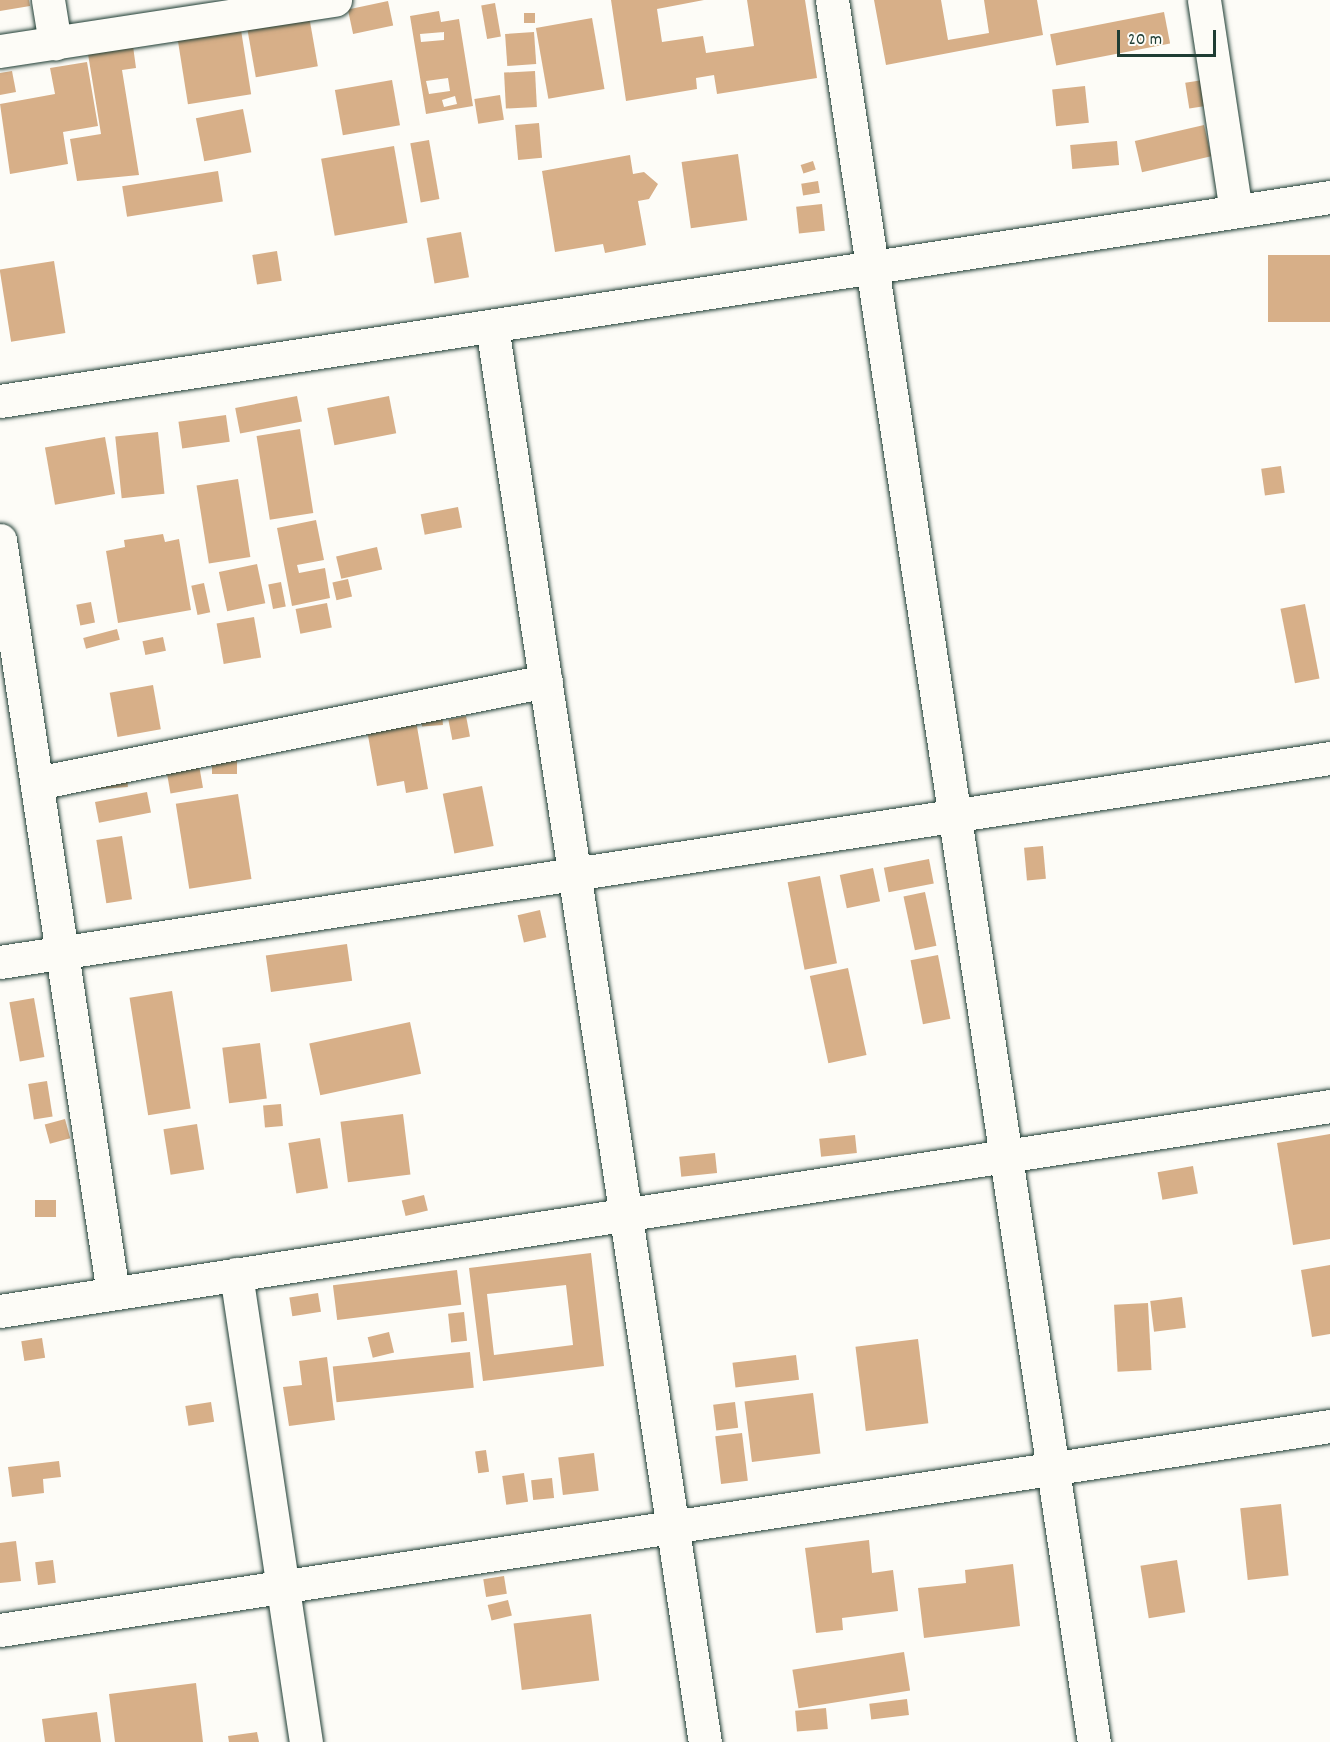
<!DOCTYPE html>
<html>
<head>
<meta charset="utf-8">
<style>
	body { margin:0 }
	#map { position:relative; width:1330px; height:1742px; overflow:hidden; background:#fdfcf7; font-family:Dekko,sans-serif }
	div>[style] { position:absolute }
	.building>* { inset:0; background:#d7af88; transform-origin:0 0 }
	.roads { filter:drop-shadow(0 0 2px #1f3d34) drop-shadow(0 0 2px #1f3d34) }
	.minor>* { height:33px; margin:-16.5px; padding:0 16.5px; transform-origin:16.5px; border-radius:16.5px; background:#fdfcf7 }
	span { translate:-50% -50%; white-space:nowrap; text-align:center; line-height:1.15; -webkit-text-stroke:5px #fdfcf7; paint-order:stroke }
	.scale { position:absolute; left:1117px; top:30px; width:99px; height:27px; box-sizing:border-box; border:3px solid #1f3d34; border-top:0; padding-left:8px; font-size:18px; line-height:21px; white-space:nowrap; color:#1f3d34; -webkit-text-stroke:4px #fdfcf7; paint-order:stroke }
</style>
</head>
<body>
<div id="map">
	<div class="building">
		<div style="clip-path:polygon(0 0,29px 0,30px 6px,0 11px)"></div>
		<div style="clip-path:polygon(611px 0,704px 0,657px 9px,662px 42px,703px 36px,706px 53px,754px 46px,747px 0,805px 0,817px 78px,717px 94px,714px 75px,696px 78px,697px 89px,626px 101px)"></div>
		<div style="clip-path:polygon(874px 0,941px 0,948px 40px,989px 33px,984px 0,1037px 0,1043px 35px,886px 65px)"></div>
		<div style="left:388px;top:1px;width:25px;height:41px;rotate:78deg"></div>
		<div style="left:495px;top:3px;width:34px;height:14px;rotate:80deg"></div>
		<div style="clip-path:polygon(evenodd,439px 11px,441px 22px,459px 19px,473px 106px,426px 114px,410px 16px,439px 11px,444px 32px,444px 40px,421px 42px,420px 34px,444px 32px,439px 11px,448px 78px,450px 91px,429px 94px,426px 81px,448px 78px,439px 11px,455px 96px,457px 104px,444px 107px,442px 100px,455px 96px)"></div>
		<div style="left:1164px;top:12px;width:32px;height:116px;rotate:79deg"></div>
		<div style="left:524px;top:13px;width:11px;height:10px"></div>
		<div style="left:309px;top:16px;width:51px;height:63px;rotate:80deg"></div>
		<div style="left:592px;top:18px;width:72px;height:57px;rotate:80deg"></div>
		<div style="left:241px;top:30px;width:65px;height:64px;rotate:81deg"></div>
		<div style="left:534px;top:32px;width:32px;height:29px;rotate:86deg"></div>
		<div style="clip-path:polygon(133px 46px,136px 68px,122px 70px,139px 175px,77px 181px,70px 139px,101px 134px,88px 54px)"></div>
		<div style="clip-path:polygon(87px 62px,98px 126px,63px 132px,68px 164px,10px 174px,0 104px,55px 94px,50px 68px)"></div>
		<div style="clip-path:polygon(12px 71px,16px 92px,0 95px,0 73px)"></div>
		<div style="left:535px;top:71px;width:36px;height:31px;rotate:87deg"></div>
		<div style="left:392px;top:80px;width:46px;height:58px;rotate:80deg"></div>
		<div style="left:1203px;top:80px;width:26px;height:18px;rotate:81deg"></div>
		<div style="left:1085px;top:86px;width:37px;height:33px;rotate:84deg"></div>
		<div style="left:500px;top:95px;width:25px;height:26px;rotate:81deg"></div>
		<div style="left:243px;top:109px;width:44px;height:48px;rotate:79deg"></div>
		<div style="left:539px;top:123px;width:35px;height:24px;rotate:85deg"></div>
		<div style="left:1204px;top:125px;width:32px;height:71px;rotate:77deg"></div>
		<div style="left:429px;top:140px;width:60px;height:19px;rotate:80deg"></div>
		<div style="left:1117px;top:141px;width:24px;height:47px;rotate:85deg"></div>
		<div style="left:394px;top:146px;width:78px;height:74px;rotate:80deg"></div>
		<div style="left:738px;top:154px;width:67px;height:57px;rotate:82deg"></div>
		<div style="clip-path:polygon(630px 155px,633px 174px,644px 172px,658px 184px,649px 199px,638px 201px,646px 245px,605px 253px,603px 244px,555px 252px,542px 171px)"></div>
		<div style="left:813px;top:161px;width:9px;height:13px;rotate:72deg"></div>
		<div style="left:218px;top:171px;width:31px;height:97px;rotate:81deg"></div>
		<div style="left:818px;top:181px;width:12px;height:17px;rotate:81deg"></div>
		<div style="left:822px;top:204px;width:27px;height:26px;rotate:84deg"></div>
		<div style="left:461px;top:232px;width:46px;height:35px;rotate:80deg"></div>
		<div style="left:277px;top:251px;width:30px;height:25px;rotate:81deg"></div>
		<div style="left:1330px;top:255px;width:67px;height:62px;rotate:90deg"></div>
		<div style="left:54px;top:261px;width:73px;height:55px;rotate:81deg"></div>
		<div style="left:297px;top:396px;width:26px;height:63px;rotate:79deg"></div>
		<div style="left:389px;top:396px;width:38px;height:63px;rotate:79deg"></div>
		<div style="left:226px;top:415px;width:27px;height:48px;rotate:82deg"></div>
		<div style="left:300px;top:429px;width:85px;height:44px;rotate:81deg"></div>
		<div style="left:158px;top:432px;width:62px;height:43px;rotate:84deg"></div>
		<div style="left:105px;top:437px;width:58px;height:61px;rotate:80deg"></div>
		<div style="left:1281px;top:466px;width:27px;height:20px;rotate:82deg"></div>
		<div style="left:238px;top:479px;width:79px;height:42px;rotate:81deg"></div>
		<div style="left:458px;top:507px;width:21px;height:38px;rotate:79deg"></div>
		<div style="clip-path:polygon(316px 520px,324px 560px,297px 565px,299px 573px,325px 568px,330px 598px,292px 606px,277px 528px)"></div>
		<div style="clip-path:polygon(163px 534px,165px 542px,179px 539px,191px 610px,118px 623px,106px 551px,125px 547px,124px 540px)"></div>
		<div style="left:377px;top:547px;width:23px;height:42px;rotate:77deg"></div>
		<div style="left:257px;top:564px;width:40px;height:39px;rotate:78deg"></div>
		<div style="left:348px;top:579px;width:18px;height:16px;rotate:77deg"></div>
		<div style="left:281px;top:582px;width:25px;height:13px;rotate:79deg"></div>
		<div style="left:204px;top:583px;width:30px;height:13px;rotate:78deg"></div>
		<div style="left:91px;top:602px;width:21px;height:15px;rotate:79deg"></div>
		<div style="left:327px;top:603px;width:25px;height:32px;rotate:79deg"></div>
		<div style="left:1305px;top:604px;width:76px;height:25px;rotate:79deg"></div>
		<div style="left:254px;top:617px;width:41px;height:38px;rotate:80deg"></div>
		<div style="left:117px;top:629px;width:11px;height:35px;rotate:75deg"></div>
		<div style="left:163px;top:637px;width:14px;height:21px;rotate:78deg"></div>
		<div style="left:153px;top:685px;width:45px;height:44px;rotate:80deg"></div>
		<div style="left:442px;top:711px;width:14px;height:21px;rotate:86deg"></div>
		<div style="left:466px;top:716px;width:21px;height:18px;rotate:79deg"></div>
		<div style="clip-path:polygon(416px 721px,428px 789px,406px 793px,404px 781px,377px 786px,367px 730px)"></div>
		<div style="left:237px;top:761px;width:13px;height:25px;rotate:90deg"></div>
		<div style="left:199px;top:765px;width:23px;height:33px;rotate:80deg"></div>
		<div style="left:127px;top:774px;width:13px;height:36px;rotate:86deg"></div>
		<div style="left:482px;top:786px;width:61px;height:40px;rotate:79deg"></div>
		<div style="left:147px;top:792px;width:21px;height:53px;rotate:79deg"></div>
		<div style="left:238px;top:794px;width:86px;height:63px;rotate:81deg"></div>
		<div style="left:122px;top:836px;width:64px;height:26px;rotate:81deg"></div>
		<div style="left:1043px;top:846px;width:33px;height:19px;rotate:85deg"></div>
		<div style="left:929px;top:859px;width:25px;height:46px;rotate:79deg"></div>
		<div style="left:873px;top:868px;width:34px;height:34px;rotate:78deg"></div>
		<div style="left:820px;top:876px;width:89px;height:33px;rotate:79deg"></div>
		<div style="left:925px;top:892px;width:55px;height:22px;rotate:78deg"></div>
		<div style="left:540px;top:910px;width:28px;height:23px;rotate:77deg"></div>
		<div style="left:347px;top:944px;width:37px;height:82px;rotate:82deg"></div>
		<div style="left:938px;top:955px;width:65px;height:28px;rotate:79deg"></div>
		<div style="left:848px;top:968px;width:89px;height:39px;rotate:78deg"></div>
		<div style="left:172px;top:991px;width:119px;height:43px;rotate:81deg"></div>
		<div style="left:34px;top:998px;width:60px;height:25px;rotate:80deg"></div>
		<div style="left:410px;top:1022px;width:53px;height:103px;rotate:78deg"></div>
		<div style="left:260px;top:1043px;width:56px;height:38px;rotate:83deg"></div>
		<div style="left:47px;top:1081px;width:36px;height:19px;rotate:81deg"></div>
		<div style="left:281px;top:1104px;width:22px;height:18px;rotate:85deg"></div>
		<div style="left:403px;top:1114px;width:61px;height:63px;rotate:83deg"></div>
		<div style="left:65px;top:1119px;width:20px;height:21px;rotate:75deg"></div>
		<div style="left:197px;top:1124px;width:46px;height:34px;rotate:81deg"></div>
		<div style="clip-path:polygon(1330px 1134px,1330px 1239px,1293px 1245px,1277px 1143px)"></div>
		<div style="left:855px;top:1135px;width:18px;height:36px;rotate:84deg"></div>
		<div style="left:320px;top:1138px;width:51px;height:32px;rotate:81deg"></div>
		<div style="left:715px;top:1153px;width:20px;height:36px;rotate:84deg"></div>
		<div style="left:1193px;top:1166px;width:28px;height:36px;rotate:80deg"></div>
		<div style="left:424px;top:1195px;width:16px;height:23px;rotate:76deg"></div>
		<div style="left:35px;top:1200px;width:21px;height:17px"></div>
		<div style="clip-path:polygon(evenodd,591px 1253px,604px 1366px,483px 1381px,469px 1268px,591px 1253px,566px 1285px,573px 1345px,494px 1355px,487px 1294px,566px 1285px)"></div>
		<div style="clip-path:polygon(1330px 1265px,1330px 1334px,1312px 1337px,1301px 1270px)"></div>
		<div style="left:457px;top:1270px;width:35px;height:125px;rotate:83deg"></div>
		<div style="left:318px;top:1293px;width:19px;height:29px;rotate:81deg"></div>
		<div style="left:1182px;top:1297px;width:31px;height:32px;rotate:83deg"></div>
		<div style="left:1148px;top:1303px;width:67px;height:34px;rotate:87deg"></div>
		<div style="left:464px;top:1312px;width:29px;height:16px;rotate:84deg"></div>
		<div style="left:389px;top:1332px;width:21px;height:22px;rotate:76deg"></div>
		<div style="left:42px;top:1338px;width:20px;height:21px;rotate:81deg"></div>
		<div style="left:918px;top:1339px;width:85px;height:63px;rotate:83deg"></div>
		<div style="left:470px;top:1352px;width:36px;height:138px;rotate:84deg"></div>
		<div style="left:796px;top:1355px;width:25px;height:64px;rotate:83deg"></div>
		<div style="clip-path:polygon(327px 1357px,335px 1420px,289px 1426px,283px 1387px,302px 1385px,299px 1361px)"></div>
		<div style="left:813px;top:1393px;width:61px;height:69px;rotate:83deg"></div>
		<div style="left:211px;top:1402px;width:20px;height:26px;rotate:81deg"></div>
		<div style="left:735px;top:1402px;width:26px;height:22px;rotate:83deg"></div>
		<div style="left:742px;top:1433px;width:48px;height:27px;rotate:83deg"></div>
		<div style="left:486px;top:1450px;width:22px;height:11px;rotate:82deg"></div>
		<div style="left:594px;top:1453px;width:38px;height:36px;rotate:83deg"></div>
		<div style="clip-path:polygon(59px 1461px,61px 1477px,43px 1479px,44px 1493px,12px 1497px,8px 1467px)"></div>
		<div style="left:524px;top:1473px;width:29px;height:22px;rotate:82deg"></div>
		<div style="left:552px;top:1478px;width:20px;height:21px;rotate:84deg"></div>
		<div style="left:1281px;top:1504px;width:72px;height:41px;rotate:84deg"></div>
		<div style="clip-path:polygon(869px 1540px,872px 1573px,893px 1570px,898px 1611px,842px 1618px,843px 1630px,816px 1633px,805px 1548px)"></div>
		<div style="clip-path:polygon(16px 1541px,21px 1581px,0 1583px,0 1543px)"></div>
		<div style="left:53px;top:1560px;width:23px;height:18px;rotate:83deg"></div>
		<div style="left:1177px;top:1560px;width:53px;height:37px;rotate:81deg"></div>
		<div style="clip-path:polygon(1013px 1564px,1020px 1626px,924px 1638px,918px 1588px,966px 1583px,965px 1570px)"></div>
		<div style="left:504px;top:1576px;width:18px;height:21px;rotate:81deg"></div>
		<div style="left:508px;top:1600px;width:16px;height:21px;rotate:76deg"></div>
		<div style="left:591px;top:1614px;width:67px;height:78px;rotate:83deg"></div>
		<div style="left:904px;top:1652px;width:39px;height:113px;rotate:81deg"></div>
		<div style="clip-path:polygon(196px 1683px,203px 1742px,115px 1742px,109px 1694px)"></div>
		<div style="left:907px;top:1699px;width:16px;height:38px;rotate:83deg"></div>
		<div style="left:826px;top:1708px;width:21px;height:31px;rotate:85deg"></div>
		<div style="clip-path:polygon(97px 1712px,101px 1742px,45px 1742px,42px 1719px)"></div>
		<div style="clip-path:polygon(257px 1732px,259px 1742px,229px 1742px,228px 1736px)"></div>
	</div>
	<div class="roads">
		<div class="minor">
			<div style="left:48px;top:0;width:44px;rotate:80.8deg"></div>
			<div style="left:832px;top:0;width:1762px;rotate:81.45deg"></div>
			<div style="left:1204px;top:0;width:213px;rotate:81.4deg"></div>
			<div style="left:0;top:51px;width:339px;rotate:-8.7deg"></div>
			<div style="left:492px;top:326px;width:1432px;rotate:81.45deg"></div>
			<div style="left:0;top:401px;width:1346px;rotate:-8.72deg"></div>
			<div style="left:0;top:540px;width:761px;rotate:81.47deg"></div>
			<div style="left:37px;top:783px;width:519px;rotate:-11.33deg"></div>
			<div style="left:0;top:962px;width:1346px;rotate:-8.72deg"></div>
			<div style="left:236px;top:1274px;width:473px;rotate:81.5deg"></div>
			<div style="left:0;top:1311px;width:1346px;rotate:-8.76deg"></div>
			<div style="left:0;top:1630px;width:1346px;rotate:-8.72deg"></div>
		</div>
	</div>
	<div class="scale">20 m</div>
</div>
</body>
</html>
